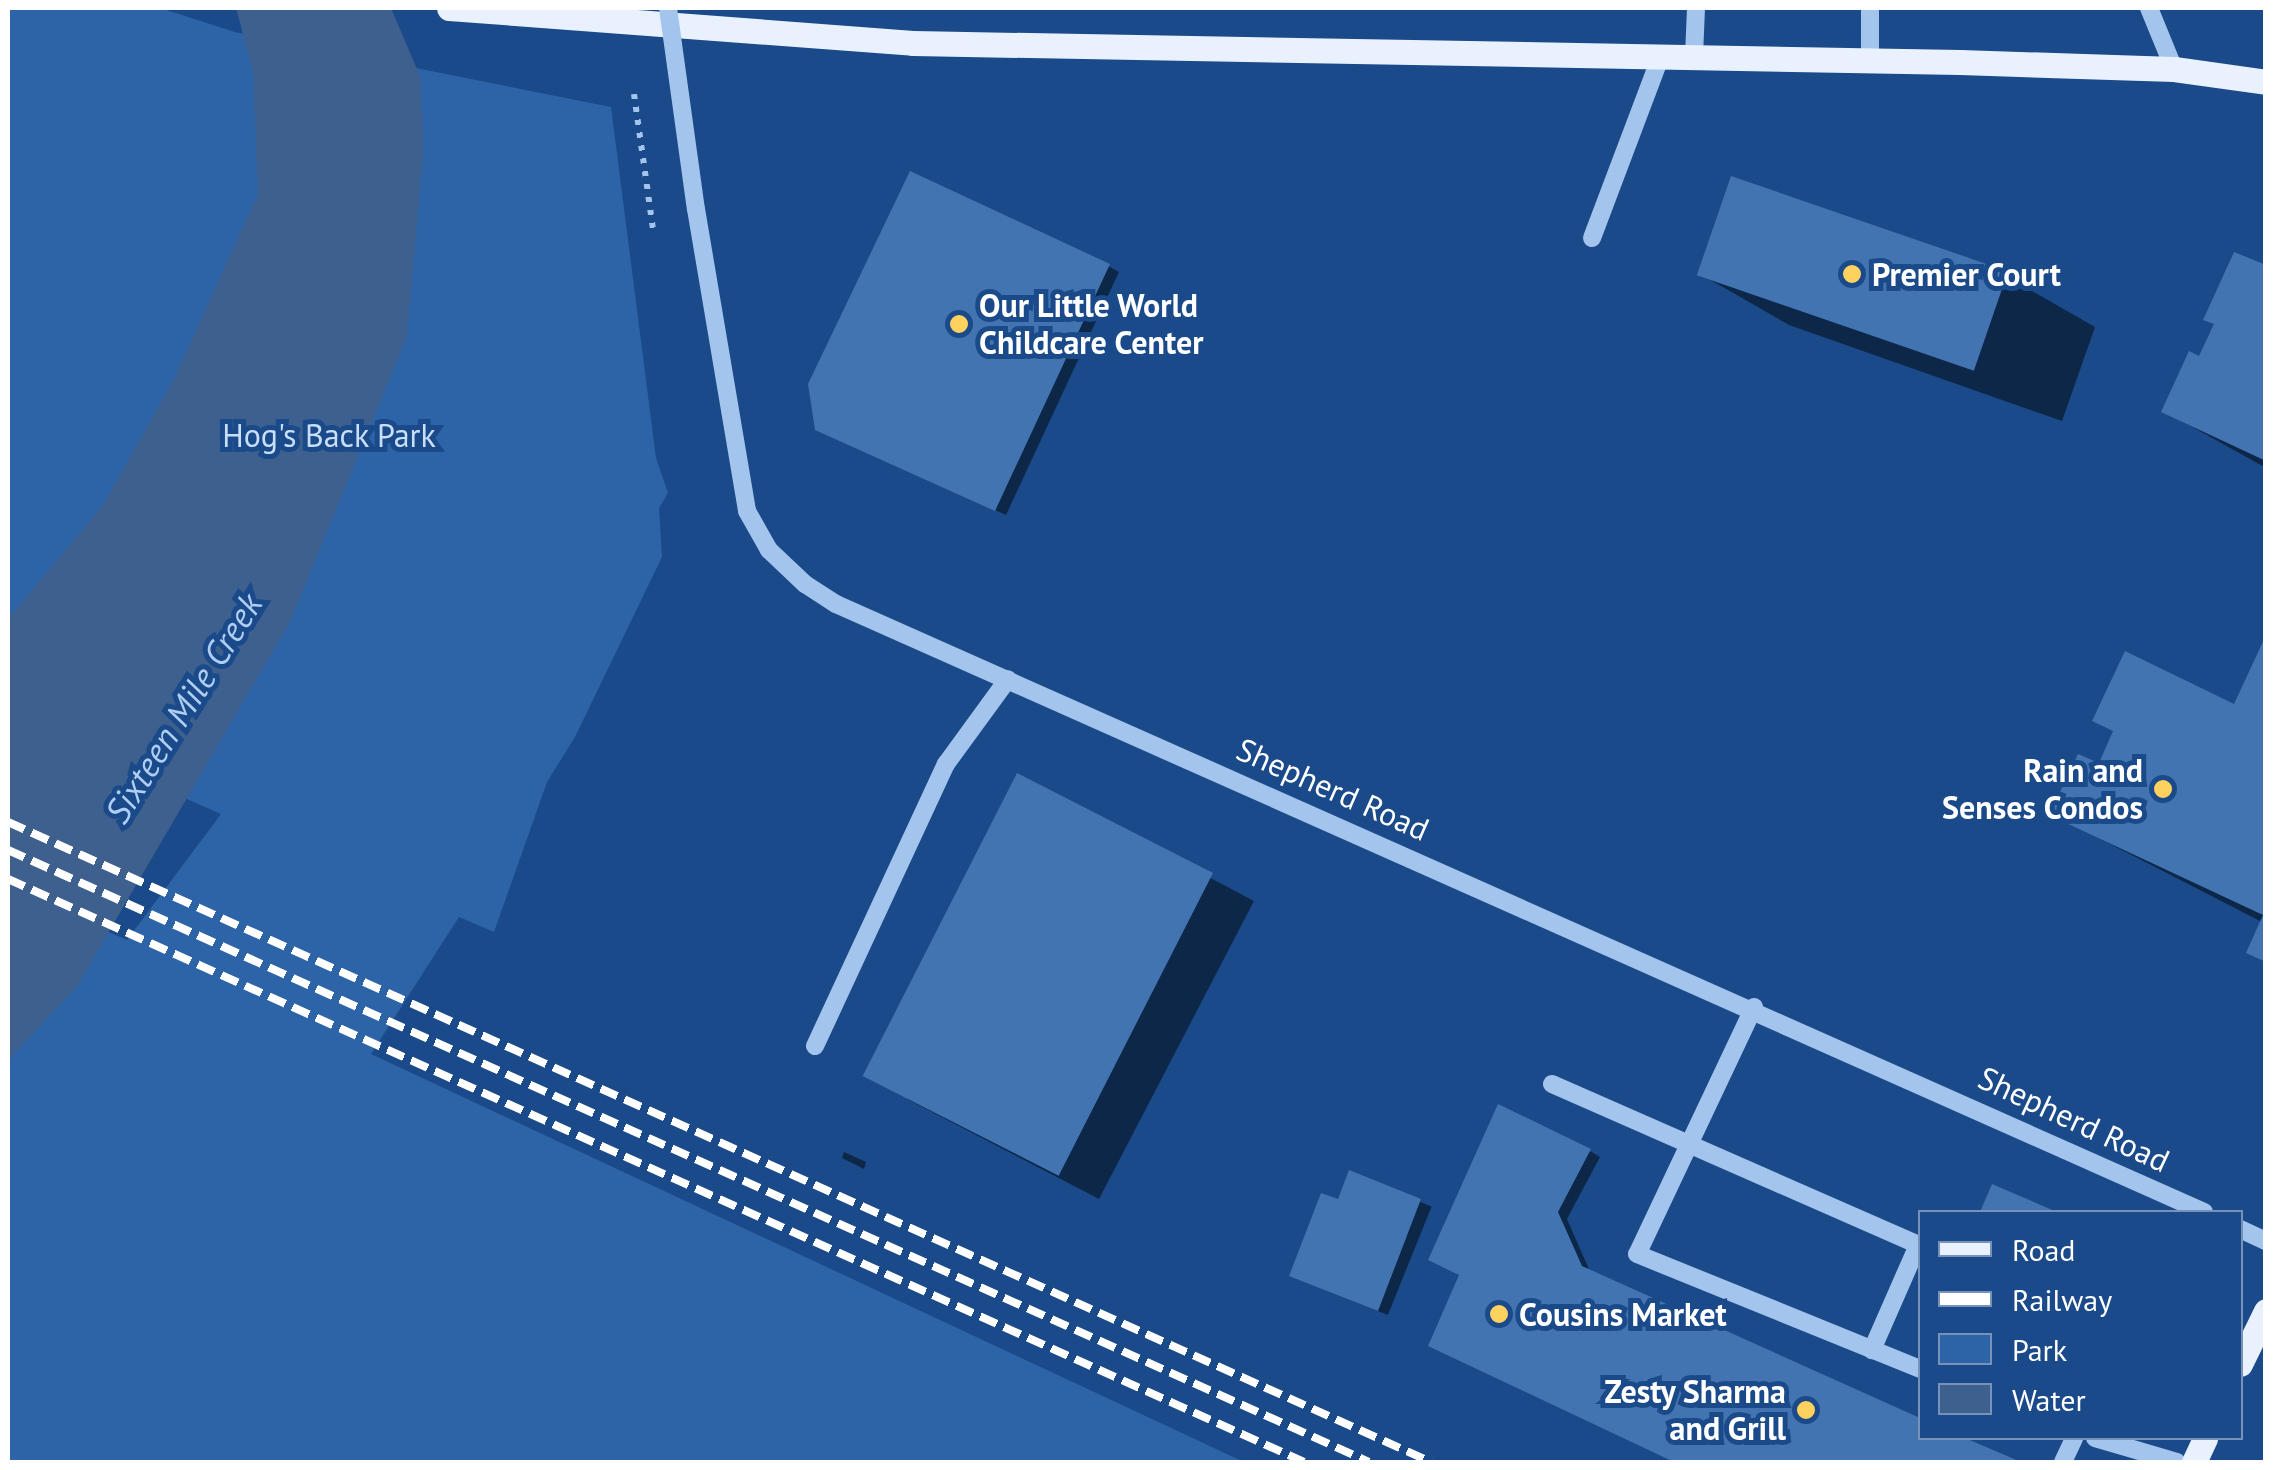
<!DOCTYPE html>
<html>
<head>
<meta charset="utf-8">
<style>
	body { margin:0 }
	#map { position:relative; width:2273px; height:1470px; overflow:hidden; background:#1a4a89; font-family:"PT Sans",sans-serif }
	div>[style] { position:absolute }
	.green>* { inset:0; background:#2d63a7 }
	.water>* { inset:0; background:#3d608e }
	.shadow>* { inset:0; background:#0007; transform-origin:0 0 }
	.building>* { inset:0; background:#4374b2; transform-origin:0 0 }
	.path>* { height:6px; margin-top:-3px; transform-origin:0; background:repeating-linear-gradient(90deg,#a3c4ed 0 5px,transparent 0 13px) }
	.minor>* { height:18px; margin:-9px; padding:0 9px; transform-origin:9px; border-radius:9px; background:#a3c4ed }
	.major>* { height:25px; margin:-12.5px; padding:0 12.5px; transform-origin:12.5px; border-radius:12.5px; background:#e9f1ff }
	.rail>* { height:8px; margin-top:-4px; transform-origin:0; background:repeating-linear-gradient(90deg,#fff 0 18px,transparent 0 26px) }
	.minor-bridge>* { height:18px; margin:-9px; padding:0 9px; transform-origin:9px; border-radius:9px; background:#a3c4ed }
	.dots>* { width:28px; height:28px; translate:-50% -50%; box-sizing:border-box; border:5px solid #1a4a89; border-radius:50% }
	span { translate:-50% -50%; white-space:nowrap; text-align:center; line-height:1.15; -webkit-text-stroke:10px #1a4a89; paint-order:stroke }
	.poi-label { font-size:32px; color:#fff; font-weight:700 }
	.left { translate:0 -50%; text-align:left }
	.right { translate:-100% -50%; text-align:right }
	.park-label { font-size:32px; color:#c9def9 }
	.street-label { font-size:32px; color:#fff }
	.water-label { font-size:35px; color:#afcef4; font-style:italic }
	.frame { position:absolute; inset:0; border:10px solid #fff; pointer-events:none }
	.legend { position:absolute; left:1918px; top:1210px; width:325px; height:230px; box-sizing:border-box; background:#1a4a89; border:2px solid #7692b8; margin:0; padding:12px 18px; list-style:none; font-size:30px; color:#fff }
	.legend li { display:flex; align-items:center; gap:20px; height:50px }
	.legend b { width:50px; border:2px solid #7692b8 }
</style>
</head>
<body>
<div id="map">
	<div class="green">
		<div style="clip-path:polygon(8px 8px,160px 8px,235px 32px,611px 107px,656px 458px,668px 493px,659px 508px,662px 557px,575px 737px,547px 782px,494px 932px,459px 917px,371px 1054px,1244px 1462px,8px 1462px,8px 888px,127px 940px,221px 814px,8px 721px)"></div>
	</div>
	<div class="water">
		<div style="clip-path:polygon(236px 8px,391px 8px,420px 76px,424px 145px,407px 336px,290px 622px,77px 986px,8px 1061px,8px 619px,103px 505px,173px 381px,258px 194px,253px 72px)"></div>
	</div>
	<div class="shadow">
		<div style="clip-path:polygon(1733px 179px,2006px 276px,2095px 327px,2062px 421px,1789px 325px,1700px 274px)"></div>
		<div style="clip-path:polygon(1108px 266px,1119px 272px,1006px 515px,828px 435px)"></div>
		<div style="clip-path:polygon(2266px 268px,2266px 468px,2164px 411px)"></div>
		<div style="clip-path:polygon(2266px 641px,2266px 961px,2262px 922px,2052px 814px,2101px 766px,2235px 707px)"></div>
		<div style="clip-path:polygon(1018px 776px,1254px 901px,1099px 1199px,907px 1099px)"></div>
		<div style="clip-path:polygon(1590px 1151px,1600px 1157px,1567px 1219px,1591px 1274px,1920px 1420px,1920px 1438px,1959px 1438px,2015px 1462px,1677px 1462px,1442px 1351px)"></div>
		<div style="clip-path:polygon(844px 1152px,866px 1162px,864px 1169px,842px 1158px)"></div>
		<div style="left:1351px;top:1174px;width:87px;height:117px;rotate:22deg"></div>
	</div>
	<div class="building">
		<div style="clip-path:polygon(910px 171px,1110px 264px,995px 511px,815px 430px,808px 384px)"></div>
		<div style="left:1731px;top:176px;width:293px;height:105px;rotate:19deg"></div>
		<div style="clip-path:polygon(2234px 252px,2266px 265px,2266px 461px,2161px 412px,2189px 351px,2199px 356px,2214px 324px,2203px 320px)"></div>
		<div style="clip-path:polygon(2266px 635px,2266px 962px,2246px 953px,2263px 915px,2049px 815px,2078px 754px,2099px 763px,2113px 731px,2092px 721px,2125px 651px,2234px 704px)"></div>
		<div style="left:1017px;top:773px;width:220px;height:340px;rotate:27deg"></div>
		<div style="clip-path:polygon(1498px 1104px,1591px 1149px,1558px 1212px,1582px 1266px,1920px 1418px,1920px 1438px,1965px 1438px,2021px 1462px,1674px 1462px,1428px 1346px,1459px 1275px,1428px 1260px)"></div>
		<div style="clip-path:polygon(1349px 1170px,1421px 1199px,1378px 1311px,1289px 1276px,1321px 1193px,1338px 1199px)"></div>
		<div style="clip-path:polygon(1992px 1184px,2057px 1212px,1980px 1212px)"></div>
	</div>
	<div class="path">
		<div style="left:634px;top:94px;width:136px;rotate:82deg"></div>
	</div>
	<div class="minor">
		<div style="left:2149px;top:8px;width:66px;rotate:67.7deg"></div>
		<div style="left:1694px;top:56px;width:48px;rotate:-87.6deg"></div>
		<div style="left:1870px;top:60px;width:52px;rotate:-90deg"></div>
		<div style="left:696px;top:209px;width:306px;rotate:80.4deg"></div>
		<div style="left:747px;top:511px;width:45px;rotate:60.6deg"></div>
		<div style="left:769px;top:550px;width:50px;rotate:43.4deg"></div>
		<div style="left:805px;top:584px;width:37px;rotate:33deg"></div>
		<div style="left:836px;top:604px;width:1497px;rotate:23.96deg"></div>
		<div style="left:1592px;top:238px;width:196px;rotate:-69.3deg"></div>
		<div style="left:1754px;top:1007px;width:273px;rotate:115.3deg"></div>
		<div style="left:1637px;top:1254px;width:305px;rotate:22.1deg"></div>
		<div style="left:815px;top:1046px;width:311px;rotate:-65.1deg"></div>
		<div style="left:946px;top:764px;width:105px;rotate:-53.9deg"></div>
		<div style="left:1552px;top:1084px;width:400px;rotate:23.7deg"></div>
		<div style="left:1918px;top:1245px;width:115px;rotate:113.7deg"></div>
		<div style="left:2240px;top:1229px;width:29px;rotate:25deg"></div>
		<div style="left:2095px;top:1438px;width:85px;rotate:16.3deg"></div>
		<div style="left:2063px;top:1462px;width:26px;rotate:-65deg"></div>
	</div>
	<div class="major">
		<div style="left:449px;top:8px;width:465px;rotate:4.3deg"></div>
		<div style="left:913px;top:43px;width:1047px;rotate:1.04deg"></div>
		<div style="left:1960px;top:62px;width:214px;rotate:1.9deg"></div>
		<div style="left:2174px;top:69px;width:93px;rotate:8deg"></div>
		<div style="left:2240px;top:1364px;width:59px;rotate:-63.9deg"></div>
		<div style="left:2194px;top:1462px;width:26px;rotate:-65deg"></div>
	</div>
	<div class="rail">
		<div style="left:8px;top:822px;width:1560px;rotate:24.22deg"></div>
		<div style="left:8px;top:850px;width:1492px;rotate:24.21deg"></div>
		<div style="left:8px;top:879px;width:1421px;rotate:24.22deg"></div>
	</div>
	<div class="minor-bridge">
		<div style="left:668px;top:8px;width:203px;rotate:82.1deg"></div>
	</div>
	<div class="dots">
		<div style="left:1852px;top:274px;background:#ffd25f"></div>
		<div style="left:959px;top:324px;background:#ffd25f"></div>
		<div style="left:2163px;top:789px;background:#ffd25f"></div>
		<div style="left:1499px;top:1314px;background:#ffd25f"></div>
		<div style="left:1806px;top:1410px;background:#ffd25f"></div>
	</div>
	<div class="poi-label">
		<span class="left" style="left:1872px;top:274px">Premier Court</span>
		<span class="left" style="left:979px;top:324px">Our Little World<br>Childcare Center</span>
		<span class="right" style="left:2143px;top:789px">Rain and<br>Senses Condos</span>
		<span class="left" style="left:1519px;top:1314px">Cousins Market</span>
		<span class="right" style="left:1786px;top:1410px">Zesty Sharma<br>and Grill</span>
	</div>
	<div class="park-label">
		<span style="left:329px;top:435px">Hog's Back Park</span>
	</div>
	<div class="street-label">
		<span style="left:1333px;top:789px;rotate:24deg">Shepherd Road</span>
		<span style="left:2074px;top:1119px;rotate:25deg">Shepherd Road</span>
	</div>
	<div class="water-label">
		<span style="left:183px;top:708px;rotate:-58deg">Sixteen Mile Creek</span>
	</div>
	<div class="frame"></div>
	<ul class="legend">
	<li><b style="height:12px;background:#e9f1ff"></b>Road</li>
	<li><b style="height:12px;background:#fff"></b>Railway</li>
	<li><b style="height:28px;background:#2d63a7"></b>Park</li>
	<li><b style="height:28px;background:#3d608e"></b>Water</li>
	</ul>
</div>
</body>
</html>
